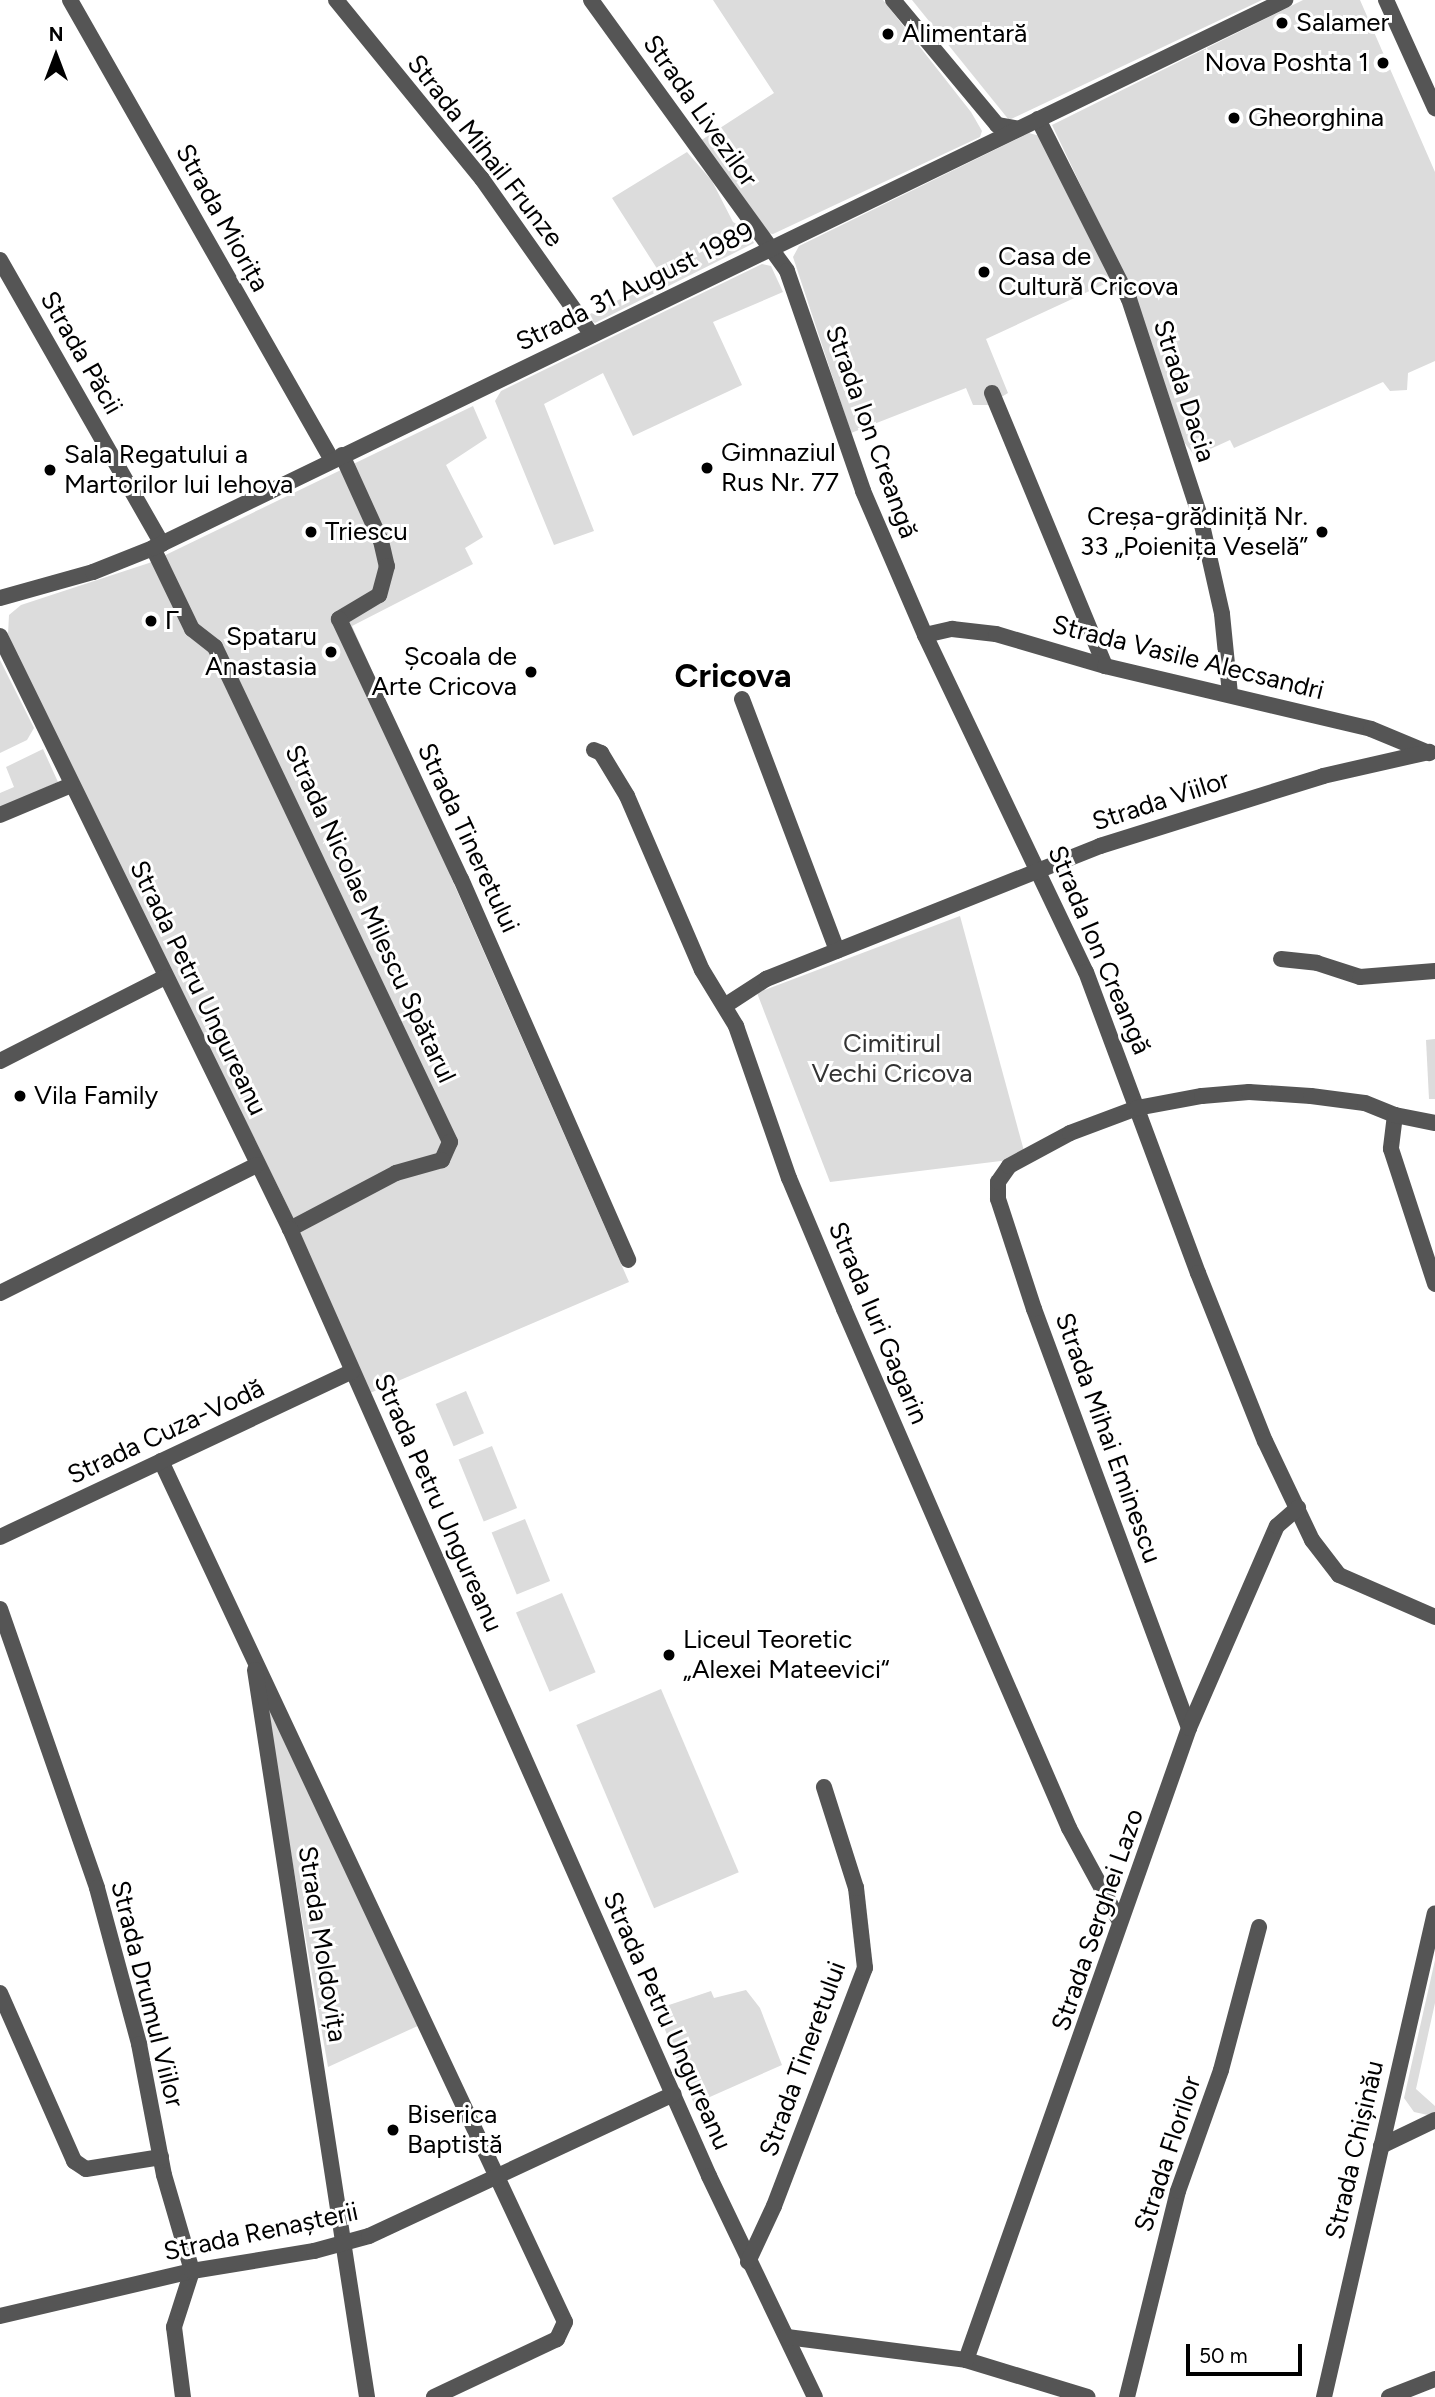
<!DOCTYPE html>
<html>
<head>
<meta charset="utf-8">
<style>
	body { margin:0 }
	#map { position:relative; width:1435px; height:2397px; overflow:hidden; background:#fff; font-family:Figtree,sans-serif }
	div>[style] { position:absolute }
	.green>* { inset:0; background:#dcdcdc; transform-origin:0 0 }
	.minor>* { height:16px; margin:-8px; padding:0 8px; transform-origin:8px; border-radius:8px; background:#555 }
	.dots>* { width:19px; height:19px; translate:-50% -50%; box-sizing:border-box; border:4px solid #fff; border-radius:50% }
	span { translate:-50% -50%; white-space:nowrap; text-align:center; line-height:1.15; -webkit-text-stroke:6px #fff; paint-order:stroke }
	.poi-label { font-size:26px; color:#000 }
	.left { translate:0 -50%; text-align:left }
	.right { translate:-100% -50%; text-align:right }
	.street-label { font-size:26px; color:#000 }
	.park-label { font-size:26px; color:#333 }
	.district-label { font-size:33px; color:#000; font-weight:700 }
	.north { position:absolute; left:21px; top:21px; width:70px; height:70px; -webkit-text-stroke:5px #fff; paint-order:stroke; rotate:0deg; font-size:19px; font-weight:700; line-height:28px; text-align:center; color:#000 }
	.north::after { content:''; display:block; margin:auto; width:24px; height:32px; background:#000; clip-path:polygon(50% 0,100% 100%,50% 72%,0 100%) }
	.scale { position:absolute; left:1186px; top:2344px; width:116px; height:32px; box-sizing:border-box; border:4px solid #000; border-top:0; padding-left:9px; font-size:21px; line-height:24px; white-space:nowrap; color:#000; -webkit-text-stroke:5px #fff; paint-order:stroke }
</style>
</head>
<body>
<div id="map">
	<div class="green">
		<div style="clip-path:polygon(713px 0,883px 0,971px 112px,982px 131px,980px 137px,773px 234px,766px 233px,700px 141px,774px 93px)"></div>
		<div style="clip-path:polygon(912px 0,1262px 0,1009px 120px)"></div>
		<div style="clip-path:polygon(1303px 0,1360px 0,1435px 172px,1435px 361px,1408px 373px,1407px 390px,1390px 391px,1383px 382px,1234px 448px,1230px 440px,1195px 456px,1183px 441px,1133px 295px,1052px 125px)"></div>
		<div style="clip-path:polygon(1029px 133px,1040px 136px,1111px 281px,986px 339px,1008px 393px,988px 405px,973px 405px,966px 388px,851px 433px,793px 257px,799px 246px)"></div>
		<div style="clip-path:polygon(687px 152px,712px 181px,733px 222px,747px 230px,754px 243px,595px 323px,584px 317px,663px 278px,612px 198px)"></div>
		<div style="clip-path:polygon(762px 264px,771px 266px,783px 292px,713px 322px,742px 385px,633px 436px,603px 373px,544px 404px,594px 531px,554px 545px,495px 401px,501px 391px)"></div>
		<div style="clip-path:polygon(473px 406px,487px 438px,446px 465px,483px 537px,465px 548px,473px 564px,352px 626px,453px 851px,450px 875px,629px 1282px,363px 1396px,295px 1221px,21px 665px,8px 634px,9px 615px,21px 605px,149px 563px)"></div>
		<div style="clip-path:polygon(0 660px,34px 728px,27px 740px,0 753px)"></div>
		<div style="clip-path:polygon(43px 749px,58px 782px,0 808px,0 793px,14px 787px,6px 767px)"></div>
		<div style="clip-path:polygon(960px 916px,1024px 1151px,1009px 1160px,830px 1182px,757px 993px)"></div>
		<div style="clip-path:polygon(1435px 1039px,1435px 1099px,1429px 1099px,1426px 1040px)"></div>
		<div style="left:466px;top:1391px;width:46px;height:33px;rotate:67deg"></div>
		<div style="left:492px;top:1446px;width:67px;height:36px;rotate:68deg"></div>
		<div style="left:525px;top:1519px;width:67px;height:36px;rotate:68deg"></div>
		<div style="left:562px;top:1593px;width:86px;height:50px;rotate:67deg"></div>
		<div style="left:661px;top:1689px;width:199px;height:92px;rotate:67deg"></div>
		<div style="clip-path:polygon(270px 1707px,422px 2024px,328px 2067px,266px 1709px)"></div>
		<div style="clip-path:polygon(1435px 1960px,1435px 2003px,1416px 2089px,1435px 2106px,1435px 2113px,1428px 2115px,1414px 2112px,1404px 2098px)"></div>
		<div style="clip-path:polygon(746px 1990px,760px 2008px,782px 2065px,694px 2104px,657px 2009px,711px 1991px,714px 1998px)"></div>
	</div>
	<div class="minor">
		<div style="left:70px;top:0;width:529px;rotate:60.34deg"></div>
		<div style="left:336px;top:0;width:231px;rotate:50.8deg"></div>
		<div style="left:482px;top:179px;width:191px;rotate:54.8deg"></div>
		<div style="left:591px;top:0;width:334px;rotate:54.1deg"></div>
		<div style="left:787px;top:271px;width:233px;rotate:70.9deg"></div>
		<div style="left:863px;top:491px;width:157px;rotate:66.7deg"></div>
		<div style="left:925px;top:635px;width:373px;rotate:64.5deg"></div>
		<div style="left:1086px;top:972px;width:321px;rotate:69.6deg"></div>
		<div style="left:1198px;top:1273px;width:181px;rotate:68.3deg"></div>
		<div style="left:1265px;top:1441px;width:110px;rotate:64.6deg"></div>
		<div style="left:1312px;top:1540px;width:44px;rotate:52.4deg"></div>
		<div style="left:1339px;top:1575px;width:105px;rotate:23.6deg"></div>
		<div style="left:893px;top:0;width:163px;rotate:50.2deg"></div>
		<div style="left:997px;top:125px;width:22px;rotate:10deg"></div>
		<div style="left:1386px;top:0;width:119px;rotate:65.6deg"></div>
		<div style="left:1038px;top:119px;width:202px;rotate:63.2deg"></div>
		<div style="left:1129px;top:299px;width:228px;rotate:71.9deg"></div>
		<div style="left:1200px;top:516px;width:100px;rotate:77.3deg"></div>
		<div style="left:1222px;top:614px;width:80px;rotate:84.3deg"></div>
		<div style="left:0;top:260px;width:327px;rotate:60.3deg"></div>
		<div style="left:992px;top:393px;width:295px;rotate:67.5deg"></div>
		<div style="left:342px;top:455px;width:94px;rotate:65.6deg"></div>
		<div style="left:381px;top:541px;width:26px;rotate:77deg"></div>
		<div style="left:387px;top:566px;width:30px;rotate:105deg"></div>
		<div style="left:379px;top:595px;width:47px;rotate:149deg"></div>
		<div style="left:339px;top:619px;width:287px;rotate:64.9deg"></div>
		<div style="left:461px;top:879px;width:416px;rotate:66.3deg"></div>
		<div style="left:153px;top:548px;width:90px;rotate:64.3deg"></div>
		<div style="left:192px;top:629px;width:29px;rotate:38deg"></div>
		<div style="left:215px;top:647px;width:548px;rotate:64.6deg"></div>
		<div style="left:450px;top:1142px;width:20px;rotate:114deg"></div>
		<div style="left:442px;top:1160px;width:48px;rotate:164.2deg"></div>
		<div style="left:396px;top:1173px;width:120px;rotate:152.2deg"></div>
		<div style="left:0;top:598px;width:97px;rotate:-15.6deg"></div>
		<div style="left:93px;top:572px;width:65px;rotate:-21.8deg"></div>
		<div style="left:153px;top:548px;width:1258px;rotate:-25.83deg"></div>
		<div style="left:925px;top:635px;width:28px;rotate:-13deg"></div>
		<div style="left:952px;top:629px;width:44px;rotate:6.5deg"></div>
		<div style="left:996px;top:634px;width:114px;rotate:16.4deg"></div>
		<div style="left:1105px;top:666px;width:273px;rotate:13.3deg"></div>
		<div style="left:1371px;top:729px;width:63px;rotate:22.5deg"></div>
		<div style="left:0;top:636px;width:660px;rotate:63.94deg"></div>
		<div style="left:290px;top:1229px;width:1036px;rotate:66.13deg"></div>
		<div style="left:709px;top:2176px;width:245px;rotate:64.4deg"></div>
		<div style="left:742px;top:699px;width:269px;rotate:69.3deg"></div>
		<div style="left:594px;top:750px;width:8px;rotate:23deg"></div>
		<div style="left:601px;top:753px;width:50px;rotate:58.8deg"></div>
		<div style="left:627px;top:796px;width:189px;rotate:66.7deg"></div>
		<div style="left:702px;top:970px;width:66px;rotate:58.7deg"></div>
		<div style="left:736px;top:1026px;width:161px;rotate:70.8deg"></div>
		<div style="left:789px;top:1178px;width:142px;rotate:67.2deg"></div>
		<div style="left:844px;top:1309px;width:566px;rotate:66.56deg"></div>
		<div style="left:1069px;top:1828px;width:105px;rotate:61.5deg"></div>
		<div style="left:0;top:815px;width:77px;rotate:-22.9deg"></div>
		<div style="left:1281px;top:959px;width:36px;rotate:6deg"></div>
		<div style="left:1317px;top:963px;width:45px;rotate:18deg"></div>
		<div style="left:1360px;top:977px;width:75px;rotate:-4.6deg"></div>
		<div style="left:726px;top:1005px;width:48px;rotate:-33deg"></div>
		<div style="left:766px;top:979px;width:360px;rotate:-21.7deg"></div>
		<div style="left:1100px;top:846px;width:234px;rotate:-17.4deg"></div>
		<div style="left:1323px;top:776px;width:109px;rotate:-12.8deg"></div>
		<div style="left:0;top:1061px;width:185px;rotate:-27deg"></div>
		<div style="left:1395px;top:1115px;width:34px;rotate:97deg"></div>
		<div style="left:1391px;top:1149px;width:142px;rotate:71.9deg"></div>
		<div style="left:0;top:1293px;width:287px;rotate:-26.5deg"></div>
		<div style="left:161px;top:1461px;width:951px;rotate:64.86deg"></div>
		<div style="left:565px;top:2322px;width:19px;rotate:115deg"></div>
		<div style="left:557px;top:2339px;width:136px;rotate:154.8deg"></div>
		<div style="left:0;top:1537px;width:389px;rotate:-25.2deg"></div>
		<div style="left:0;top:1609px;width:295px;rotate:70.8deg"></div>
		<div style="left:97px;top:1888px;width:162px;rotate:74.9deg"></div>
		<div style="left:139px;top:2044px;width:133px;rotate:79.2deg"></div>
		<div style="left:164px;top:2175px;width:100px;rotate:73.7deg"></div>
		<div style="left:192px;top:2271px;width:59px;rotate:107.8deg"></div>
		<div style="left:174px;top:2327px;width:71px;rotate:82.7deg"></div>
		<div style="left:255px;top:1670px;width:736px;rotate:81.24deg"></div>
		<div style="left:1189px;top:1728px;width:447px;rotate:-110.3deg"></div>
		<div style="left:1034px;top:1309px;width:116px;rotate:-108.1deg"></div>
		<div style="left:998px;top:1199px;width:17px;rotate:-90deg"></div>
		<div style="left:998px;top:1182px;width:19px;rotate:-55deg"></div>
		<div style="left:1009px;top:1166px;width:69px;rotate:-28.4deg"></div>
		<div style="left:1070px;top:1133px;width:72px;rotate:-20.5deg"></div>
		<div style="left:1137px;top:1108px;width:66px;rotate:-10.5deg"></div>
		<div style="left:1202px;top:1096px;width:47px;rotate:-4.9deg"></div>
		<div style="left:1249px;top:1092px;width:62px;rotate:3.7deg"></div>
		<div style="left:1311px;top:1096px;width:54px;rotate:7.4deg"></div>
		<div style="left:1365px;top:1103px;width:32px;rotate:22deg"></div>
		<div style="left:1395px;top:1115px;width:41px;rotate:11.3deg"></div>
		<div style="left:0;top:1993px;width:184px;rotate:66.2deg"></div>
		<div style="left:74px;top:2161px;width:14px;rotate:34deg"></div>
		<div style="left:86px;top:2169px;width:76px;rotate:-9.1deg"></div>
		<div style="left:1381px;top:2146px;width:60px;rotate:-25.7deg"></div>
		<div style="left:748px;top:2262px;width:62px;rotate:-65.1deg"></div>
		<div style="left:774px;top:2206px;width:255px;rotate:-69.1deg"></div>
		<div style="left:865px;top:1968px;width:81px;rotate:-96.4deg"></div>
		<div style="left:856px;top:1888px;width:106px;rotate:-107.6deg"></div>
		<div style="left:0;top:2316px;width:197px;rotate:-13.2deg"></div>
		<div style="left:192px;top:2271px;width:124px;rotate:-9.3deg"></div>
		<div style="left:314px;top:2251px;width:57px;rotate:-15.3deg"></div>
		<div style="left:369px;top:2236px;width:336px;rotate:-25deg"></div>
		<div style="left:787px;top:2337px;width:180px;rotate:7.3deg"></div>
		<div style="left:966px;top:2360px;width:127px;rotate:16.9deg"></div>
		<div style="left:966px;top:2360px;width:670px;rotate:-70.56deg"></div>
		<div style="left:1189px;top:1728px;width:220px;rotate:-66.5deg"></div>
		<div style="left:1277px;top:1526px;width:28px;rotate:-41deg"></div>
		<div style="left:1127px;top:2397px;width:212px;rotate:-76.1deg"></div>
		<div style="left:1178px;top:2191px;width:128px;rotate:-70.4deg"></div>
		<div style="left:1221px;top:2070px;width:148px;rotate:-75.1deg"></div>
		<div style="left:1324px;top:2397px;width:496px;rotate:-77.1deg"></div>
		<div style="left:1389px;top:2397px;width:49px;rotate:-21.4deg"></div>
	</div>
	<div class="dots">
		<div style="left:1282px;top:23px;background:#000"></div>
		<div style="left:888px;top:34px;background:#000"></div>
		<div style="left:1383px;top:63px;background:#000"></div>
		<div style="left:1234px;top:118px;background:#000"></div>
		<div style="left:984px;top:272px;background:#000"></div>
		<div style="left:707px;top:468px;background:#000"></div>
		<div style="left:50px;top:470px;background:#000"></div>
		<div style="left:311px;top:532px;background:#000"></div>
		<div style="left:1322px;top:532px;background:#000"></div>
		<div style="left:151px;top:621px;background:#000"></div>
		<div style="left:331px;top:652px;background:#000"></div>
		<div style="left:531px;top:672px;background:#000"></div>
		<div style="left:20px;top:1096px;background:#000"></div>
		<div style="left:669px;top:1655px;background:#000"></div>
		<div style="left:393px;top:2130px;background:#000"></div>
	</div>
	<div class="poi-label">
		<span class="left" style="left:1296px;top:23px">Salamer</span>
		<span class="left" style="left:902px;top:34px">Alimentară</span>
		<span class="right" style="left:1369px;top:63px">Nova Poshta 1</span>
		<span class="left" style="left:1248px;top:118px">Gheorghina</span>
		<span class="left" style="left:998px;top:272px">Casa de<br>Cultură Cricova</span>
		<span class="left" style="left:721px;top:468px">Gimnaziul<br>Rus Nr. 77</span>
		<span class="left" style="left:64px;top:470px">Sala Regatului a<br>Martorilor lui Iehova</span>
		<span class="right" style="left:1308px;top:532px">Creșa-grădiniță Nr.<br>33 „Poienița Veselă”</span>
		<span class="left" style="left:325px;top:532px">Triescu</span>
		<span class="left" style="left:165px;top:621px">Г</span>
		<span class="right" style="left:317px;top:652px">Spataru<br>Anastasia</span>
		<span class="right" style="left:517px;top:672px">Școala de<br>Arte Cricova</span>
		<span class="left" style="left:34px;top:1096px">Vila Family</span>
		<span class="left" style="left:683px;top:1655px">Liceul Teoretic<br>„Alexei Mateevici“</span>
		<span class="left" style="left:407px;top:2130px">Biserica<br>Baptistă</span>
	</div>
	<div class="street-label">
		<span style="left:700px;top:111px;rotate:55deg">Strada Livezilor</span>
		<span style="left:485px;top:151px;rotate:52deg">Strada Mihail Frunze</span>
		<span style="left:222px;top:218px;rotate:61deg">Strada Miorița</span>
		<span style="left:635px;top:287px;rotate:-26deg">Strada 31 August 1989</span>
		<span style="left:81px;top:353px;rotate:60deg">Strada Păcii</span>
		<span style="left:1184px;top:391px;rotate:72deg">Strada Dacia</span>
		<span style="left:871px;top:432px;rotate:70deg">Strada Ion Creangă</span>
		<span style="left:1188px;top:658px;rotate:14deg">Strada Vasile Alecsandri</span>
		<span style="left:1161px;top:801px;rotate:-18deg">Strada Viilor</span>
		<span style="left:468px;top:838px;rotate:65deg">Strada Tineretului</span>
		<span style="left:370px;top:914px;rotate:65deg">Strada Nicolae Milescu Spătarul</span>
		<span style="left:1099px;top:950px;rotate:67deg">Strada Ion Creangă</span>
		<span style="left:198px;top:988px;rotate:64deg">Strada Petru Ungureanu</span>
		<span style="left:878px;top:1323px;rotate:67deg">Strada Iuri Gagarin</span>
		<span style="left:166px;top:1432px;rotate:-25deg">Strada Cuza-Vodă</span>
		<span style="left:1108px;top:1438px;rotate:70deg">Strada Mihai Eminescu</span>
		<span style="left:438px;top:1503px;rotate:66deg">Strada Petru Ungureanu</span>
		<span style="left:1098px;top:1920px;rotate:-71deg">Strada Serghei Lazo</span>
		<span style="left:322px;top:1944px;rotate:81deg">Strada Moldovița</span>
		<span style="left:147px;top:1994px;rotate:76deg">Strada Drumul Viilor</span>
		<span style="left:667px;top:2021px;rotate:66deg">Strada Petru Ungureanu</span>
		<span style="left:803px;top:2059px;rotate:-70deg">Strada Tineretului</span>
		<span style="left:1355px;top:2150px;rotate:-77deg">Strada Chișinău</span>
		<span style="left:1168px;top:2154px;rotate:-72deg">Strada Florilor</span>
		<span style="left:261px;top:2232px;rotate:-12deg">Strada Renașterii</span>
	</div>
	<div class="park-label">
		<span style="left:892px;top:1059px">Cimitirul<br>Vechi Cricova</span>
	</div>
	<div class="district-label">
		<span style="left:733px;top:676px">Cricova</span>
	</div>
	<div class="north">N</div>
	<div class="scale">50 m</div>
</div>
</body>
</html>
